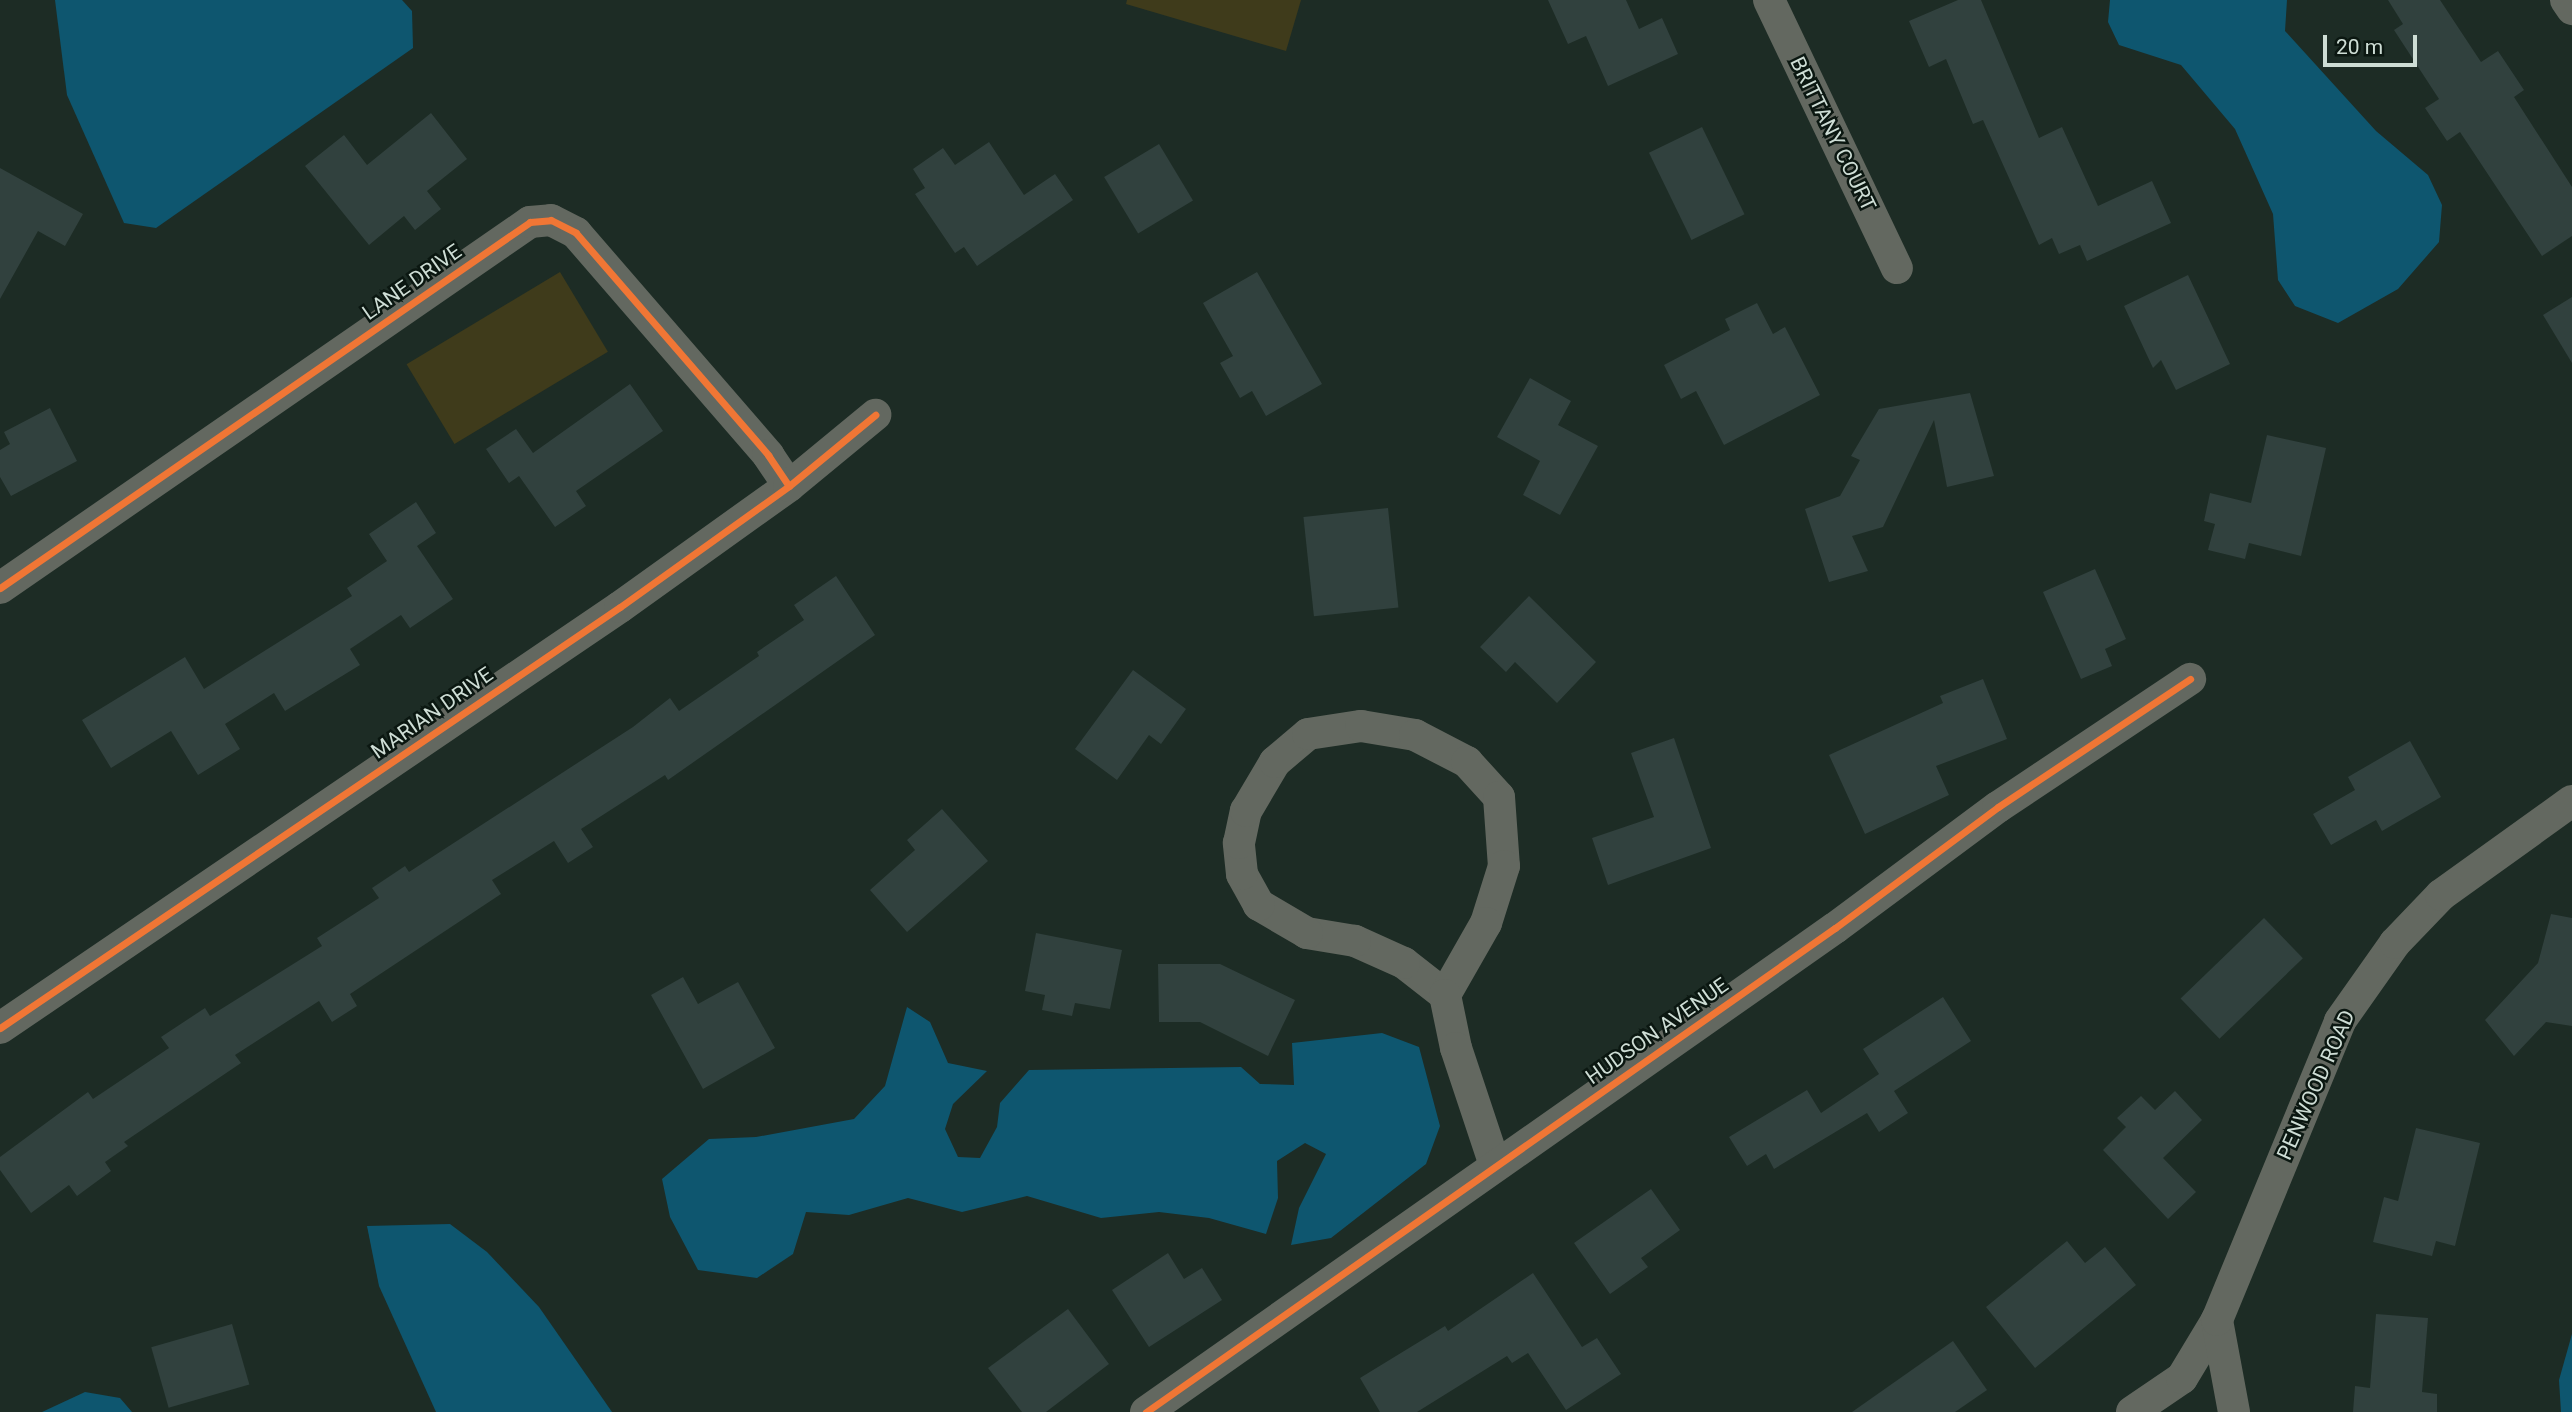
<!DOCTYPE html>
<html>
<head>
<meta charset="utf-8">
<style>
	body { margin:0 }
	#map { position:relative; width:2572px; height:1412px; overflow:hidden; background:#1d2c25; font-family:Roboto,sans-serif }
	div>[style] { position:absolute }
	.green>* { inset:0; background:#3f3b1b; transform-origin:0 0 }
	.water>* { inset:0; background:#0e566f }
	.building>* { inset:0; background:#31413e; transform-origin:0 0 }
	.minor>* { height:32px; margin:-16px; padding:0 16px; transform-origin:16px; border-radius:16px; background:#636860 }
	.cycleway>* { height:7px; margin:-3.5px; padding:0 3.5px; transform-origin:3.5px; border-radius:3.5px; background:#f07635 }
	span { translate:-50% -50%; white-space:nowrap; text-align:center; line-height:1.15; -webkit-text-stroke:5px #0b1711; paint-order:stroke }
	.street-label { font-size:21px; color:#ceddd5 }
	.scale { position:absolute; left:2323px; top:35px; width:94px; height:32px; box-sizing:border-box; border:4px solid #ceddd5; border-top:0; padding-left:9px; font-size:21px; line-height:24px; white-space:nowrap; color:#ceddd5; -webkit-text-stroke:5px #0b1711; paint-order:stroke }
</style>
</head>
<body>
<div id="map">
	<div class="green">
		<div style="clip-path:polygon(1127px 0,1301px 0,1286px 51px,1126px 4px)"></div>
		<div style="left:560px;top:272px;width:93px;height:179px;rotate:59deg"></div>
	</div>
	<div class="water">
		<div style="clip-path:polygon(55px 0,402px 0,412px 11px,413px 48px,156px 228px,124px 223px,67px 95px)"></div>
		<div style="clip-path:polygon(2110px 0,2287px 0,2285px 31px,2376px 131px,2428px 175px,2442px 205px,2439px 242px,2398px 289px,2338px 323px,2295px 306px,2278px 280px,2273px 214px,2235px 129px,2181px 65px,2119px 45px,2108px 22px)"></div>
		<div style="clip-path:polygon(907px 1007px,930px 1022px,948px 1063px,987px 1071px,953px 1104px,945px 1129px,958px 1157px,980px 1158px,997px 1127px,1000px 1103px,1029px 1070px,1241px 1067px,1260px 1084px,1294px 1085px,1292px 1043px,1382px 1033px,1419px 1047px,1440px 1126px,1426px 1164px,1331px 1238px,1291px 1245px,1299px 1208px,1326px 1154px,1305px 1143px,1277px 1161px,1278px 1198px,1266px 1234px,1209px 1218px,1159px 1212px,1101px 1218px,1027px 1196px,962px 1212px,908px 1198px,849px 1215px,806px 1212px,793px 1254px,757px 1278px,698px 1270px,670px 1217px,662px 1179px,709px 1139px,756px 1137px,854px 1119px,885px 1086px)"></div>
		<div style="clip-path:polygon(450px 1224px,487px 1252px,539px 1307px,612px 1412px,436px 1412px,379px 1286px,367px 1226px)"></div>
		<div style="clip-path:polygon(2572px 1334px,2572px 1412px,2561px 1412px,2559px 1380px)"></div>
		<div style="clip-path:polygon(85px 1392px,120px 1398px,132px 1412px,42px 1412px)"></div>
	</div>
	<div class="building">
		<div style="clip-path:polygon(1548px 0,1626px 0,1639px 29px,1662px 18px,1678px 54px,1608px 86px,1586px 36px,1568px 44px)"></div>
		<div style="clip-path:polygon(1958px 0,1981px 0,2039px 138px,2062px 127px,2098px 206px,2152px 181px,2171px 223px,2087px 261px,2080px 245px,2059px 254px,2052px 238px,2039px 245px,1983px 120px,1973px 124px,1946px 59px,1929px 67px,1909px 21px)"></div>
		<div style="clip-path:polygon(2388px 0,2440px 0,2481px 62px,2498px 51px,2524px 90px,2514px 97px,2572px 187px,2572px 236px,2542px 256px,2460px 132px,2447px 141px,2425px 108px,2439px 99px,2394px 30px,2403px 24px)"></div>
		<div style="clip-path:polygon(431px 113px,467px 159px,427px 191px,441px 209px,415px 230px,404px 216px,369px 245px,305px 166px,344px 135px,367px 165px)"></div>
		<div style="left:1702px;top:127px;width:97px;height:59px;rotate:64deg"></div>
		<div style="clip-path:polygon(989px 142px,1024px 195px,1055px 174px,1073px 200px,977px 266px,964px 247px,955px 253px,915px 194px,925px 188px,913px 169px,943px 148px,955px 165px)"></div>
		<div style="left:1159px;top:144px;width:66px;height:64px;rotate:59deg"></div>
		<div style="clip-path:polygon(0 168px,83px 214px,65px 246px,38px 231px,0 299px)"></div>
		<div style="clip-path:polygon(1257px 272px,1322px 384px,1266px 416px,1252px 391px,1240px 398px,1220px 363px,1233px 356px,1203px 303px)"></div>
		<div style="clip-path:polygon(2188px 275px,2230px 364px,2176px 390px,2161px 360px,2153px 368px,2124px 306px)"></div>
		<div style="clip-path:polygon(2572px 297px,2572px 363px,2543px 315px)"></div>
		<div style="clip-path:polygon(1757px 303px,1773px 334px,1785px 327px,1820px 395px,1724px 445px,1696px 391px,1681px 399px,1664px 365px,1730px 330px,1725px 319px)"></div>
		<div style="clip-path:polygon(1530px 378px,1571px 401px,1558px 425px,1598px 446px,1560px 515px,1523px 495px,1540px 461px,1497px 437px)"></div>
		<div style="clip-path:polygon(630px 384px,663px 431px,576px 491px,586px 506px,555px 527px,519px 476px,509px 483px,486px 449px,516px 429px,533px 453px)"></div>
		<div style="clip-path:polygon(1970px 393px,1994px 476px,1947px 487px,1934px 420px,1883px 527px,1852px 536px,1868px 571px,1829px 582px,1805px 509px,1840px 496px,1860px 460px,1851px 456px,1879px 409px)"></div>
		<div style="clip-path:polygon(50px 408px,77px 461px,11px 496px,0 477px,0 450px,10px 444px,4px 432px)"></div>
		<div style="clip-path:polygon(2267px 435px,2326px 448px,2301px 556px,2249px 543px,2245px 559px,2208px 550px,2215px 524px,2204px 521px,2210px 493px,2251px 503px)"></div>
		<div style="clip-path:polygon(416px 502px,436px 533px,417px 546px,453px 599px,410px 628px,401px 615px,350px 649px,360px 665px,285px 711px,274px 693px,225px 724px,240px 749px,198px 775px,171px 731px,111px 768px,82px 720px,185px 657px,204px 689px,352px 596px,347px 588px,387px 561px,369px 534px)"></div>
		<div style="left:1388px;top:508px;width:100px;height:85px;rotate:84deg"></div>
		<div style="clip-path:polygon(2095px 569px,2126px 639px,2105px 649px,2112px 666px,2081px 679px,2043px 592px)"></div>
		<div style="clip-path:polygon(836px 576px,875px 635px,668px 780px,665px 775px,581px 829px,593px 847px,568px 863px,554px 841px,492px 880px,501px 894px,350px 994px,357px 1006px,332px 1022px,319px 1001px,235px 1055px,241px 1063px,124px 1142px,128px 1146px,105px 1162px,111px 1171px,77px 1196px,69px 1185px,31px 1213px,0 1170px,0 1157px,88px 1092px,93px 1099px,169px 1048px,161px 1037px,205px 1008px,210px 1016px,322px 946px,317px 938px,379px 898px,372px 888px,405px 866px,409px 872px,633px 727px,670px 698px,679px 711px,759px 656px,757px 652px,804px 620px,794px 605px)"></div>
		<div style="clip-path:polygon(1529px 596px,1596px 662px,1557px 703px,1515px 662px,1506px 672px,1480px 647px)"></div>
		<div style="clip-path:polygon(1133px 670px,1186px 709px,1161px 744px,1149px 735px,1117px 780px,1075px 749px)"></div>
		<div style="clip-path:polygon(1983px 679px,2007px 739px,1936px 766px,1949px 795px,1865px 834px,1829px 755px,1943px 703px,1940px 696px)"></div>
		<div style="clip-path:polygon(1674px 738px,1711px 848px,1608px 885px,1592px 838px,1654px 817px,1631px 753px)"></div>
		<div style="clip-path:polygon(2410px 741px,2441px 797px,2382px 831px,2376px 820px,2331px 845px,2313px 814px,2355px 790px,2348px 777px)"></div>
		<div style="clip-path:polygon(942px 809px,988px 861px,907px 932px,870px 890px,915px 850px,907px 840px)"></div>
		<div style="clip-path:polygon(2551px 914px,2572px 918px,2572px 1026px,2546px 1022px,2514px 1056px,2485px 1020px,2538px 963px)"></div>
		<div style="left:2264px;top:918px;width:56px;height:116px;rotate:46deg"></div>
		<div style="clip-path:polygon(1036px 933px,1122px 950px,1110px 1009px,1075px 1003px,1072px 1016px,1042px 1010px,1045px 995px,1025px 991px)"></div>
		<div style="clip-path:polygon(1158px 964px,1220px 964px,1295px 1000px,1268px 1056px,1200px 1022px,1159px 1022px)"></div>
		<div style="clip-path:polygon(683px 977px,698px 1004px,738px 982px,775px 1048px,703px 1089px,651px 995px)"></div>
		<div style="clip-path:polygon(1943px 997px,1971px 1041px,1894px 1091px,1908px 1113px,1879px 1132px,1867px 1113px,1774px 1169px,1766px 1154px,1747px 1166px,1729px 1137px,1807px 1090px,1821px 1113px,1879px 1074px,1863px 1049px)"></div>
		<div style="clip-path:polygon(2175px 1091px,2202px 1120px,2163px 1158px,2196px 1192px,2168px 1219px,2103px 1150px,2126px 1127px,2117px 1118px,2141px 1096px,2155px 1110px)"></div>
		<div style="clip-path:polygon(2416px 1128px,2480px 1143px,2455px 1246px,2436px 1241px,2432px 1256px,2373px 1242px,2384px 1197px,2398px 1201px)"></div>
		<div style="clip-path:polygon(1651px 1189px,1680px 1230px,1641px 1258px,1648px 1267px,1610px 1294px,1574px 1243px)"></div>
		<div style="clip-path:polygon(2067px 1241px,2085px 1263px,2105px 1247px,2136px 1285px,2035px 1368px,1986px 1307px)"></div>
		<div style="clip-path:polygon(1168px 1253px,1184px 1279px,1202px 1268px,1222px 1300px,1149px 1347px,1112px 1290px)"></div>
		<div style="clip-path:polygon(1533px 1273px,1582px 1347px,1597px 1338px,1621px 1374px,1566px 1410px,1528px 1353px,1512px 1363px,1507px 1356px,1417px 1412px,1380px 1412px,1360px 1378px,1445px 1326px,1448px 1331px)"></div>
		<div style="clip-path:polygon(1068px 1309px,1109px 1364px,1046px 1412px,1022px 1412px,988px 1368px)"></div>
		<div style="clip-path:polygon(2376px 1314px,2428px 1318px,2422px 1392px,2437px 1394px,2437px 1412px,2353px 1412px,2355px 1386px,2370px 1388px)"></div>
		<div style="left:232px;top:1324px;width:63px;height:84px;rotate:74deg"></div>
		<div style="clip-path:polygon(1953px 1341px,1987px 1390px,1955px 1412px,1852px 1412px)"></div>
	</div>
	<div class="minor">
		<div style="left:1769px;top:0;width:297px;rotate:64.5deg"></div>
		<div style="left:2566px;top:0;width:11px;rotate:56deg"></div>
		<div style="left:0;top:588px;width:644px;rotate:-34.63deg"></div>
		<div style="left:530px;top:222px;width:21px;rotate:-5deg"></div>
		<div style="left:551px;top:220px;width:28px;rotate:27deg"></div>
		<div style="left:576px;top:233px;width:294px;rotate:49.1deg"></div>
		<div style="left:768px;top:455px;width:37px;rotate:56deg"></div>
		<div style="left:1445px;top:995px;width:52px;rotate:-142deg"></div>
		<div style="left:1404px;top:963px;width:54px;rotate:-155.8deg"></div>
		<div style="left:1355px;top:941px;width:49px;rotate:-170.5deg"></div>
		<div style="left:1307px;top:933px;width:56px;rotate:-149.7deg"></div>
		<div style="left:1259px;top:905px;width:35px;rotate:-119deg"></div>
		<div style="left:1242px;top:874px;width:31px;rotate:-96deg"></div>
		<div style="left:1239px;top:843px;width:33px;rotate:-78deg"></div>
		<div style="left:1246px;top:811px;width:57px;rotate:-59.4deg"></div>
		<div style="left:1275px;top:762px;width:43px;rotate:-40.3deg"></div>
		<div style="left:1308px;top:734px;width:54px;rotate:-8.6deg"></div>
		<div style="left:1361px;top:726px;width:55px;rotate:9.5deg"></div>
		<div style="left:1415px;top:735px;width:59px;rotate:27.4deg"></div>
		<div style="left:1467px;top:762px;width:47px;rotate:47.6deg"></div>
		<div style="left:1499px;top:797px;width:69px;rotate:85.9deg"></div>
		<div style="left:1504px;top:866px;width:60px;rotate:107.5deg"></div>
		<div style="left:1486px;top:923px;width:83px;rotate:119.7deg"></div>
		<div style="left:1445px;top:995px;width:54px;rotate:78.3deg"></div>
		<div style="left:1456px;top:1048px;width:123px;rotate:71.6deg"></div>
		<div style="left:0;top:1028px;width:749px;rotate:-34.18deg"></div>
		<div style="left:620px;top:607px;width:208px;rotate:-35.6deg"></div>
		<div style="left:789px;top:486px;width:112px;rotate:-39.5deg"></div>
		<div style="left:1146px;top:1412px;width:842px;rotate:-35.09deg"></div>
		<div style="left:1835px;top:928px;width:203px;rotate:-36.6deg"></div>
		<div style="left:1998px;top:807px;width:231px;rotate:-33.7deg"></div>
		<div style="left:2132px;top:1412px;width:60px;rotate:-34.2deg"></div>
		<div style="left:2182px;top:1378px;width:68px;rotate:-58.9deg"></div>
		<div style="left:2234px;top:1412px;width:94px;rotate:-100.5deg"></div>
		<div style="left:2217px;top:1320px;width:323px;rotate:-67.6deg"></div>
		<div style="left:2340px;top:1021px;width:95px;rotate:-54.8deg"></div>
		<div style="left:2395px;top:943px;width:66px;rotate:-46.2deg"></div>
		<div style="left:2441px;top:895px;width:161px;rotate:-35.7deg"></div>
	</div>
	<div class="cycleway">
		<div style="left:0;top:588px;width:644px;rotate:-34.63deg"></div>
		<div style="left:530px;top:222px;width:21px;rotate:-5deg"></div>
		<div style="left:551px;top:220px;width:28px;rotate:27deg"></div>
		<div style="left:576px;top:233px;width:294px;rotate:49.1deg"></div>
		<div style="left:768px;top:455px;width:37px;rotate:56deg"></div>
		<div style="left:0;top:1028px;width:749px;rotate:-34.18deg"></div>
		<div style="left:620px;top:607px;width:208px;rotate:-35.6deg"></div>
		<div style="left:789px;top:486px;width:112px;rotate:-39.5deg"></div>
		<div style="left:1146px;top:1412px;width:842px;rotate:-35.09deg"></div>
		<div style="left:1835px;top:928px;width:203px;rotate:-36.6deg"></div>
		<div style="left:1998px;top:807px;width:231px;rotate:-33.7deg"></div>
	</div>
	<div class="street-label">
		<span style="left:1833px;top:134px;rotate:64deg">BRITTANY COURT</span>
		<span style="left:412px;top:282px;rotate:-35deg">LANE DRIVE</span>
		<span style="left:432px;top:713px;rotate:-35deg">MARIAN DRIVE</span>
		<span style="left:1657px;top:1031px;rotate:-35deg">HUDSON AVENUE</span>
		<span style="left:2316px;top:1085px;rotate:-66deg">PENWOOD ROAD</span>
	</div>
	<div class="scale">20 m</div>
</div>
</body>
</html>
